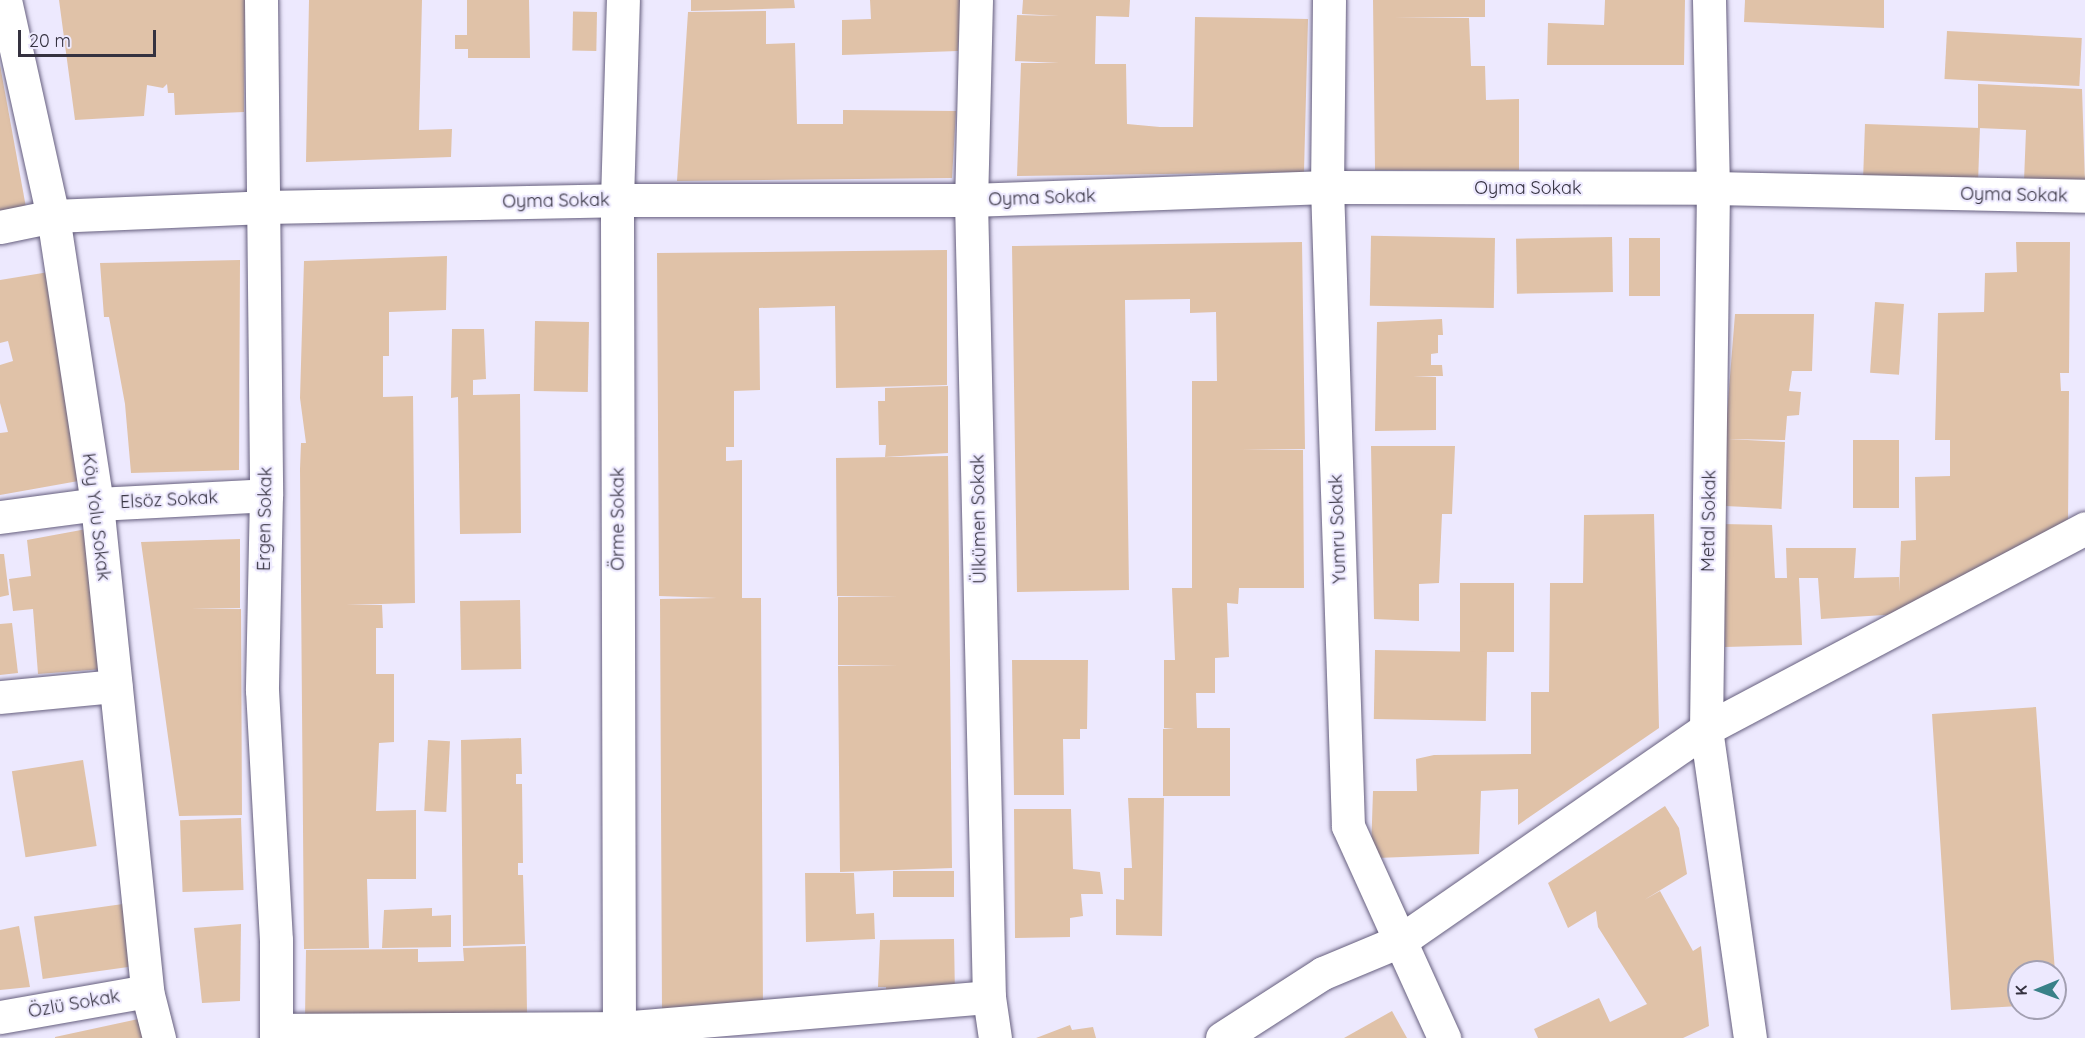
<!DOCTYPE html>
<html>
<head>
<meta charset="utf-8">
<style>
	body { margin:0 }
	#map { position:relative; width:2085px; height:1038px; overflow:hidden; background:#ede9fe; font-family:Quicksand,sans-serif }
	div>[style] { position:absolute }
	.building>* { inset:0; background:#e0c2a8; transform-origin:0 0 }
	.roads { filter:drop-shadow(0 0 2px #665f7e) drop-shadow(0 0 2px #665f7e) }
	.street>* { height:33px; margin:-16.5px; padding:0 16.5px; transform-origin:16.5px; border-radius:16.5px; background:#fff }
	.secondary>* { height:33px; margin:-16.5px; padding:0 16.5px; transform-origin:16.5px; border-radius:16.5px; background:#fff }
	span { translate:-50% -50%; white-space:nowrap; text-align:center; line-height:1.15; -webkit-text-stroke:4.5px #ede9fe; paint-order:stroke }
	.street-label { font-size:18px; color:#353240 }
	.north { position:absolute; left:2007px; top:960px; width:60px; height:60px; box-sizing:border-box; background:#ede9fe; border:2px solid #a3a0b2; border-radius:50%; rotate:269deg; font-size:16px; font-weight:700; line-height:24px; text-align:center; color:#353240 }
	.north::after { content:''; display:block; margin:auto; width:21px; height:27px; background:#398188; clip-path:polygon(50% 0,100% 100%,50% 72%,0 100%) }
	.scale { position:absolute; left:18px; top:30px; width:138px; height:27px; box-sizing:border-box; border:3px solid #353240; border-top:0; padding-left:8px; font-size:18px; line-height:21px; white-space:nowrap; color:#353240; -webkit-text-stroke:4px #ede9fe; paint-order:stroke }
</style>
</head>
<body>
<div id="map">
	<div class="building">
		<div style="clip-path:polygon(59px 0,245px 0,244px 112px,175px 115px,174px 93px,168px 93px,167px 84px,163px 88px,147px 85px,144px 116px,75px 120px)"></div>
		<div style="clip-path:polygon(309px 0,422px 0,419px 130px,452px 129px,451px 157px,306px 162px)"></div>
		<div style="clip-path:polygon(467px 0,529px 0,530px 58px,468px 58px,468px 49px,455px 49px,455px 35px,467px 35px)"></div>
		<div style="clip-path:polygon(691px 0,794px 0,795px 8px,691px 11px)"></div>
		<div style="clip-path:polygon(870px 0,961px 0,958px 51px,842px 55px,842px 20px,871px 19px)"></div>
		<div style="clip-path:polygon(1023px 0,1130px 0,1129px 17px,1096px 16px,1095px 64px,1126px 64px,1127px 124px,1160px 127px,1193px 127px,1195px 17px,1308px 19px,1304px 172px,1017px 176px,1021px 63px,1059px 63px,1015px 61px,1017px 15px,1059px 16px,1022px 14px)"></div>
		<div style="clip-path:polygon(1373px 0,1485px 0,1485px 17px,1394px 17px,1469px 18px,1471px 66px,1485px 66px,1486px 100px,1519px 99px,1519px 170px,1375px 170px)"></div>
		<div style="clip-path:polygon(1605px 0,1685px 0,1684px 65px,1547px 65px,1548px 23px,1604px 25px)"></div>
		<div style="clip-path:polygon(1745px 0,1884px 0,1884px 28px,1744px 22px)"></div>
		<div style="clip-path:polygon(766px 11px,766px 44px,795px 43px,797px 124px,843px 124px,843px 110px,956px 111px,952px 178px,677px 181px,688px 12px)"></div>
		<div style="left:597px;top:12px;width:39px;height:24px;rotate:91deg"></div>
		<div style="left:1947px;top:31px;width:135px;height:48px;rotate:3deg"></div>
		<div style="clip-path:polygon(0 65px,27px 213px,0 218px)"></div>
		<div style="clip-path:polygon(1978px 84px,2082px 89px,2085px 182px,2024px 181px,2026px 130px,1978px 128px)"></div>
		<div style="left:1865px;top:124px;width:115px;height:52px;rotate:2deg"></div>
		<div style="left:1612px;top:237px;width:55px;height:96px;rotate:89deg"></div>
		<div style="left:1495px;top:238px;width:70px;height:124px;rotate:91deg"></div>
		<div style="left:1629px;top:238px;width:31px;height:58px"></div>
		<div style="clip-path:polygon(1302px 242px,1305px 449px,1242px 450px,1303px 450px,1304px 588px,1239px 588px,1238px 604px,1227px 603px,1229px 657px,1215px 658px,1215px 693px,1196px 693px,1197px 728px,1230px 728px,1230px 796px,1163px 796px,1163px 729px,1174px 729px,1164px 728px,1164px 660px,1175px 660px,1172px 588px,1192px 588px,1192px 381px,1217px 381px,1216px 312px,1190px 313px,1190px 299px,1125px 300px,1129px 590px,1017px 592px,1012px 246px)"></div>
		<div style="clip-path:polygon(2016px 242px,2070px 242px,2069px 373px,2060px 373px,2061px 391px,2069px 391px,2068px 525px,1900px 614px,1821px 619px,1818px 578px,1799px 578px,1802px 645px,1725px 647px,1722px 524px,1772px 525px,1775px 578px,1787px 578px,1786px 548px,1856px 548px,1854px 578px,1899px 577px,1899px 592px,1901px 541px,1916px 540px,1915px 477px,1950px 476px,1950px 440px,1935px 440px,1938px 313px,1984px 312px,1985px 273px,2017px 272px)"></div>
		<div style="clip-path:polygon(947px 250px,947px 385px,836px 388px,835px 306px,759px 308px,760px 390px,734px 391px,734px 447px,726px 447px,726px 461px,742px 460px,742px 598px,761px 598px,763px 1011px,662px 1013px,660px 599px,717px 598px,659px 596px,657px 253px)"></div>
		<div style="clip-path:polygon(447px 256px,446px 310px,389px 312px,389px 356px,383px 356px,383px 397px,413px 396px,415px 603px,346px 605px,382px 605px,383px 628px,376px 628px,376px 674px,394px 674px,394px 742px,379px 743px,376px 811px,416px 810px,416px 879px,367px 879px,369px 948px,304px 949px,300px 469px,301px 443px,306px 443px,300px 398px,304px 261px)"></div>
		<div style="clip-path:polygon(240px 260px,239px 470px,131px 473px,125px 404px,109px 317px,104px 317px,100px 263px)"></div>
		<div style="clip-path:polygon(55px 271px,84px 480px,0 495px,0 433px,8px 432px,0 403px,0 365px,13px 361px,8px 341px,0 343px,0 280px)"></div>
		<div style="left:1875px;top:302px;width:29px;height:71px;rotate:4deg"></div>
		<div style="clip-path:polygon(1735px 314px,1814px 314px,1812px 371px,1792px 371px,1789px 391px,1801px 392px,1799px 415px,1787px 416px,1785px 440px,1725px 439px)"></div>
		<div style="clip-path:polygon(1442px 319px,1443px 335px,1438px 335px,1438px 353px,1431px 354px,1431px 365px,1442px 365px,1443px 376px,1413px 376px,1436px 377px,1436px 430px,1375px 431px,1377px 322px)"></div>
		<div style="left:589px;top:322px;width:70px;height:54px;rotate:91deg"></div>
		<div style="clip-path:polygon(452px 329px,484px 329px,486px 379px,473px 380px,473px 395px,520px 394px,521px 533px,460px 534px,458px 397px,451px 398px)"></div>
		<div style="clip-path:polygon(948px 386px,948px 453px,885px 457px,886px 445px,879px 445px,878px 401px,885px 401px,885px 388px)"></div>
		<div style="left:1853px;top:440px;width:46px;height:68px"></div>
		<div style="left:1785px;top:442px;width:67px;height:61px;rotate:93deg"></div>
		<div style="clip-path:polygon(1371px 446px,1455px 446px,1452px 514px,1442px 514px,1439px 583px,1419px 584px,1419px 621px,1374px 619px)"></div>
		<div style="clip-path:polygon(948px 456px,952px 868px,840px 872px,838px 666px,898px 665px,838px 665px,838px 597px,898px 596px,837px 596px,836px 458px)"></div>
		<div style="clip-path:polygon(1654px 514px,1659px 728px,1518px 825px,1518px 789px,1481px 791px,1479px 854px,1377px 858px,1371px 853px,1373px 791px,1417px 791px,1416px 759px,1434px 755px,1531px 754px,1531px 692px,1549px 692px,1550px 583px,1583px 583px,1584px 515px)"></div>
		<div style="clip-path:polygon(92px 528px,103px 669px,38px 674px,33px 609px,13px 611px,9px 579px,31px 576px,27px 540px)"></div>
		<div style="clip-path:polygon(240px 539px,240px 608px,191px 609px,241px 609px,242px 815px,179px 816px,141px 542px)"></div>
		<div style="clip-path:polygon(0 554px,4px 554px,9px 595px,0 597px)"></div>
		<div style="left:1460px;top:583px;width:54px;height:69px"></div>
		<div style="left:520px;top:600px;width:69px;height:60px;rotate:89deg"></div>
		<div style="clip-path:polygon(12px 623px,18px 673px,0 675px,0 624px)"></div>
		<div style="left:1487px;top:652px;width:69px;height:112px;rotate:91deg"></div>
		<div style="clip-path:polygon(1012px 660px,1088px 660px,1087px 729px,1080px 729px,1080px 739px,1063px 739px,1064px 795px,1014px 795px)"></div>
		<div style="clip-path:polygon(2036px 707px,2055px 972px,2019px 972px,2019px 1006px,1951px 1010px,1932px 714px)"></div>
		<div style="clip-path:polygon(521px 738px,522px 774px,516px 774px,516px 784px,522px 784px,523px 863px,518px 863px,518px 875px,523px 875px,525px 944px,463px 946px,461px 740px)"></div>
		<div style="left:428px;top:740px;width:22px;height:71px;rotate:3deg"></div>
		<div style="left:83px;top:760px;width:87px;height:72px;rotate:81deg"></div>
		<div style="clip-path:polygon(1128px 798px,1164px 798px,1162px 936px,1116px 935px,1116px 899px,1124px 900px,1124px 868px,1132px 868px)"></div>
		<div style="clip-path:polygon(1665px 806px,1679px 828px,1687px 874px,1644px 900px,1660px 891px,1693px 951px,1701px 946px,1709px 1026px,1683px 1038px,1538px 1038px,1534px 1029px,1599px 998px,1610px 1022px,1647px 1004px,1598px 927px,1596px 911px,1568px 928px,1548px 883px)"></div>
		<div style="clip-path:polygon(1014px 809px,1071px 809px,1073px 869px,1100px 872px,1103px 894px,1081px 894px,1083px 916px,1070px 918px,1070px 937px,1015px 938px)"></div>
		<div style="left:241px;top:818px;width:72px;height:61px;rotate:88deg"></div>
		<div style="left:893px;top:871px;width:61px;height:26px"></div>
		<div style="clip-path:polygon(805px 873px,854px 873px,856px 914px,874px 913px,875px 939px,806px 942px)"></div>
		<div style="left:130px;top:903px;width:63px;height:97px;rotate:82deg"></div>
		<div style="clip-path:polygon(432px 908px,432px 916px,451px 915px,451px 947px,382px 948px,384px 910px)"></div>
		<div style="clip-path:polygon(241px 924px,240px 1001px,202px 1003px,194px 928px)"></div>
		<div style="clip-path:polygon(19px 926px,30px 987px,0 990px,0 930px)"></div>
		<div style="clip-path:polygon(954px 939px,955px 996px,885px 999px,886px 987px,878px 987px,880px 940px)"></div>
		<div style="clip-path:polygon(526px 946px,527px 1013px,305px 1018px,306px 950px,418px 949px,418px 962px,464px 961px,463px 948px)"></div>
		<div style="clip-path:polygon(1392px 1011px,1407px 1038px,1344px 1038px)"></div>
		<div style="clip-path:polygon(143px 1018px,146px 1038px,55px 1038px,55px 1037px)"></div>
		<div style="clip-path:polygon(1070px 1025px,1072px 1030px,1093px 1027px,1096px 1038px,1036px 1038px)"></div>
	</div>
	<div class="roads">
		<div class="street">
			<div style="left:5px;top:0;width:221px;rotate:77.5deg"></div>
			<div style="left:53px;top:216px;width:291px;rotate:81.3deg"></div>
			<div style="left:97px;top:504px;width:490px;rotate:84.1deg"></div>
			<div style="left:147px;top:991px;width:49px;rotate:75.7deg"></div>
			<div style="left:261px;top:0;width:495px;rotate:89.4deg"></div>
			<div style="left:266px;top:495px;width:195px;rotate:91.2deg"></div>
			<div style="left:262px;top:690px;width:250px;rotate:86.8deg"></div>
			<div style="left:276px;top:940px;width:98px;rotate:90deg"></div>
			<div style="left:976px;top:0;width:200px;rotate:91.4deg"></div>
			<div style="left:971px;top:200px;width:797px;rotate:88.71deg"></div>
			<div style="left:989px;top:997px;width:41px;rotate:81.7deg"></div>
			<div style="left:1329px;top:0;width:187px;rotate:90.6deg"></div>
			<div style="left:1327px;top:187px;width:639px;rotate:88.12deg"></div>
			<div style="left:1348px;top:826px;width:233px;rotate:65.6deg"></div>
			<div style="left:1709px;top:0;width:188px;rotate:88.8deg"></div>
			<div style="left:1713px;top:188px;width:541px;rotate:90.74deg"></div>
			<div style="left:1706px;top:729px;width:312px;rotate:81.9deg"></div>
			<div style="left:0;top:227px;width:54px;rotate:-11.7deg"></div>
			<div style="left:53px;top:216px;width:212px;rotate:-2.4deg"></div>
			<div style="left:265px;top:207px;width:352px;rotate:-1.1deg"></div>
			<div style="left:617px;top:200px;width:354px"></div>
			<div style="left:971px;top:200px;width:356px;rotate:-2.1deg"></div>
			<div style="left:1327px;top:187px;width:386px;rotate:0.1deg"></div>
			<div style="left:1713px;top:188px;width:372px;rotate:1.2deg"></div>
			<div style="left:0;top:517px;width:98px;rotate:-7.6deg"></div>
			<div style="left:97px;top:504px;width:169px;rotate:-3deg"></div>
			<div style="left:0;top:697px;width:116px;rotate:-5.5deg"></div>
			<div style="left:0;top:1017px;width:149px;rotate:-10deg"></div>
			<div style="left:277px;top:1030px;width:342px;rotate:-0.3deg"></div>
			<div style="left:619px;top:1028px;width:371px;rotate:-4.8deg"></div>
			<div style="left:1222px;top:1038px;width:120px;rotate:-32.8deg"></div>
			<div style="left:1323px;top:973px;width:83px;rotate:-22.6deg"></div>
			<div style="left:1400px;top:941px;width:372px;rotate:-34.7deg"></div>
			<div style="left:1706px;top:729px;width:429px;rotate:-27.9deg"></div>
		</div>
		<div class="secondary">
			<div style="left:619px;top:1038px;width:838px;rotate:-90.14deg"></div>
			<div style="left:617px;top:200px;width:200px;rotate:-88.3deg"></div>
		</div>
	</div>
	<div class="street-label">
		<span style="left:1528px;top:188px">Oyma Sokak</span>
		<span style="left:2014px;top:195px;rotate:1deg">Oyma Sokak</span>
		<span style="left:1042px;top:198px;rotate:-2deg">Oyma Sokak</span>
		<span style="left:556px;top:201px;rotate:-1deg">Oyma Sokak</span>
		<span style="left:169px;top:500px;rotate:-3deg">Elsöz Sokak</span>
		<span style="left:96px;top:517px;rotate:83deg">Köy Yolu Sokak</span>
		<span style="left:265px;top:519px;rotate:-89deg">Ergen Sokak</span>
		<span style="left:618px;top:519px;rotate:-90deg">Örme Sokak</span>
		<span style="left:979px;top:519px;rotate:-91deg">Ülkümen Sokak</span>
		<span style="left:1709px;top:521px;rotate:-89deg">Metal Sokak</span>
		<span style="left:1338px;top:529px;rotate:-92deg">Yumru Sokak</span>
		<span style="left:74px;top:1004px;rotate:-10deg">Özlü Sokak</span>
	</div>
	<div class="north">K</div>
	<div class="scale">20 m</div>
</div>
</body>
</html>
